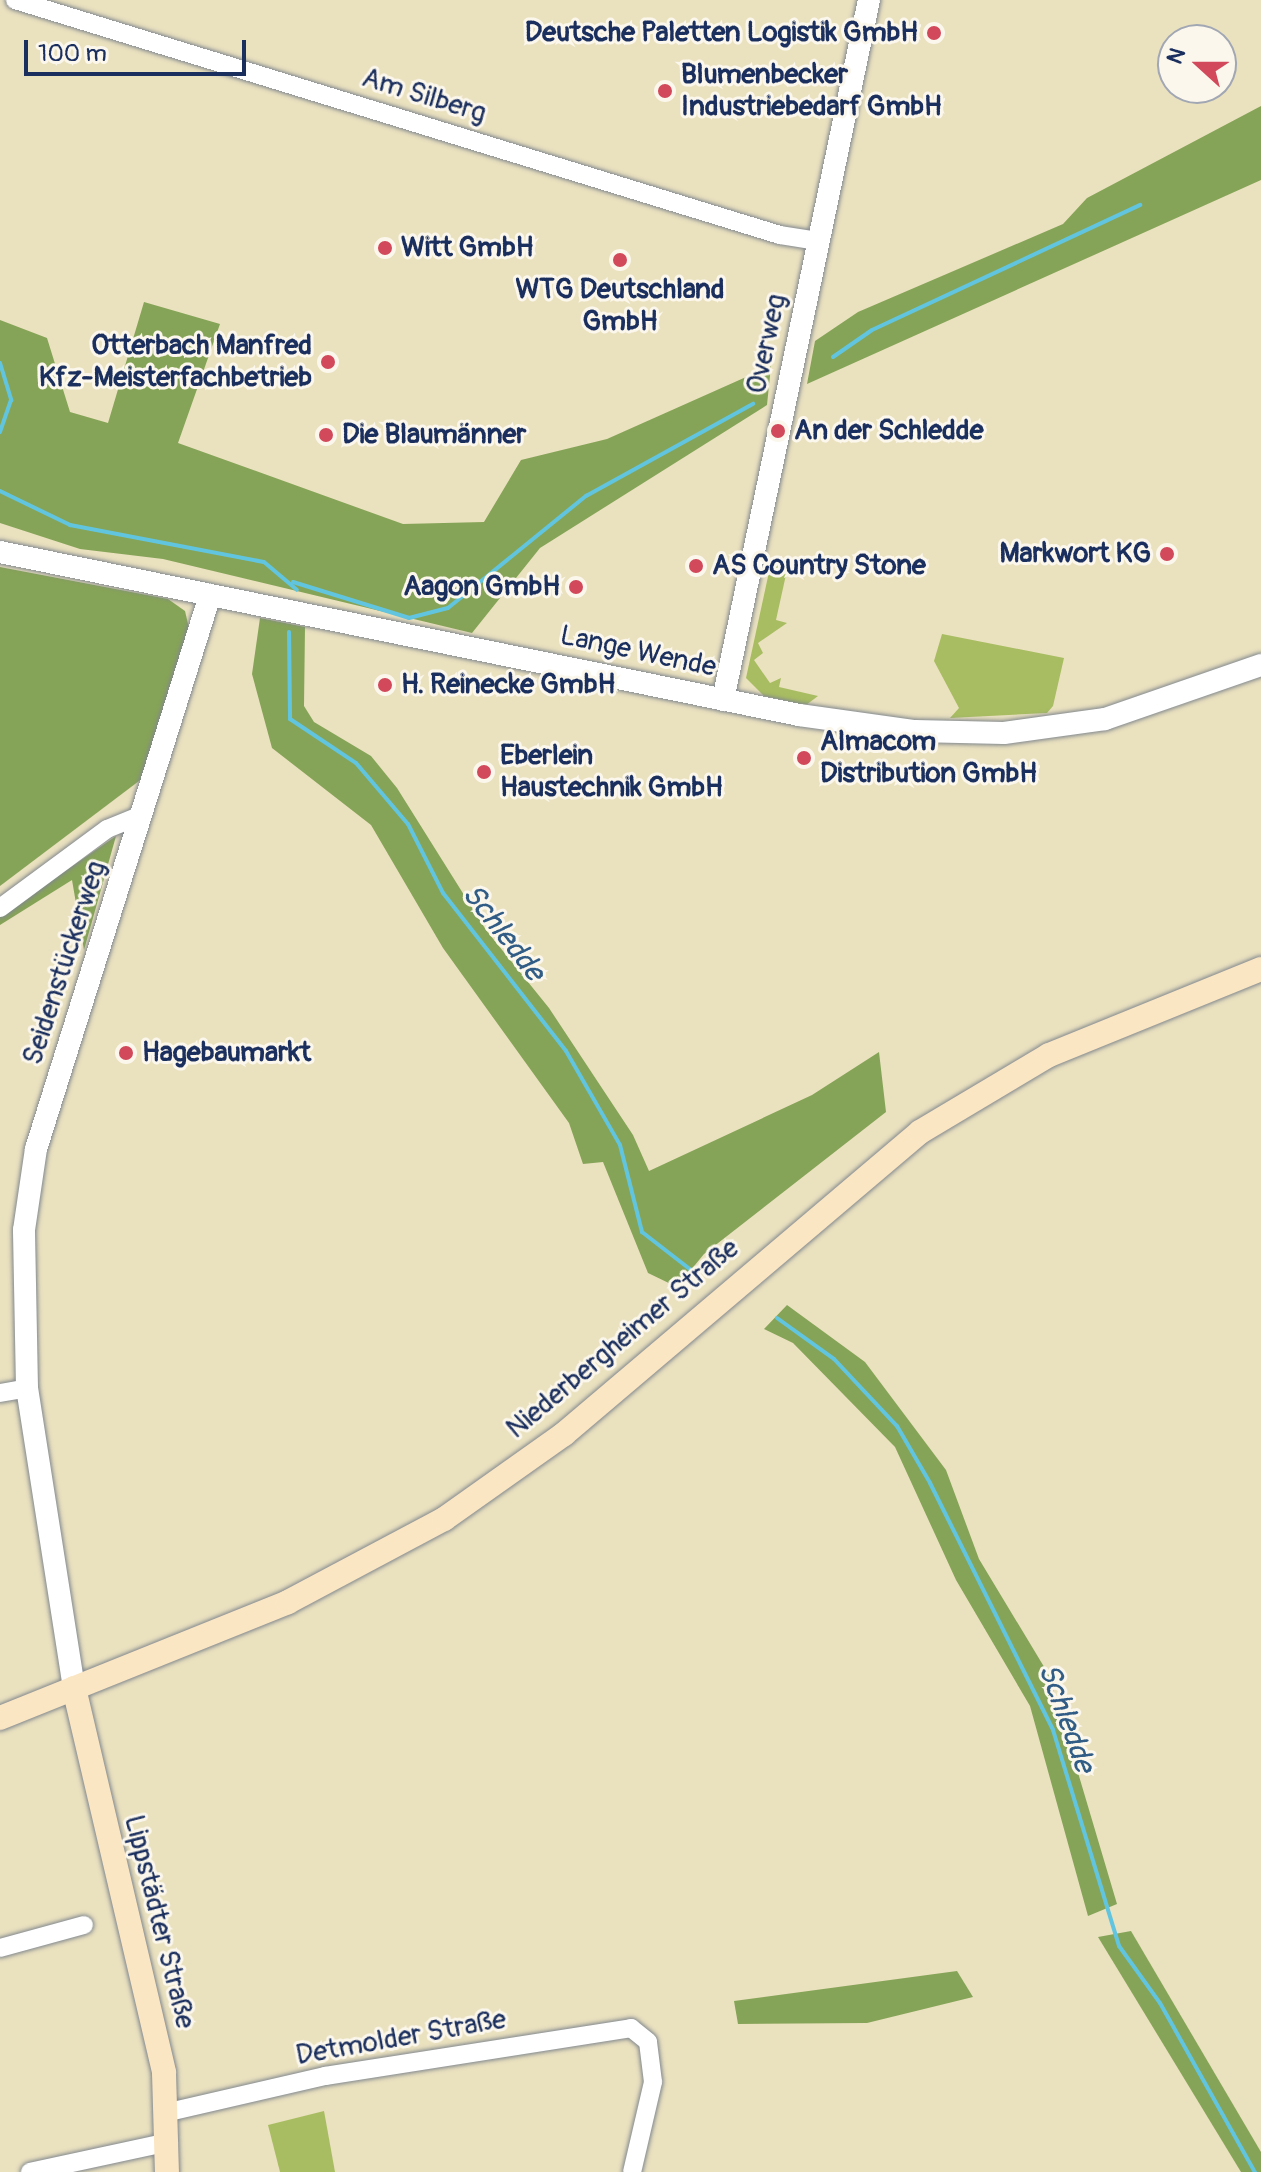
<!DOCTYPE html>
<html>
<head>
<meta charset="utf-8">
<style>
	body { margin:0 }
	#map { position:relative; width:1261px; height:2172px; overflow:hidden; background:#eae1bf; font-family:Pangolin,sans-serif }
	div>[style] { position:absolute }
	.green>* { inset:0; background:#a8bd61 }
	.forest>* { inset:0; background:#86a457 }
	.stream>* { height:4px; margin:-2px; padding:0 2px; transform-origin:2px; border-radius:2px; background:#62c5e0 }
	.roads { filter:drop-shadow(0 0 2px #82888e) drop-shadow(0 0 2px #82888e) }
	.minor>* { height:18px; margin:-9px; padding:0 9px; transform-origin:9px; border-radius:9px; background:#fff }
	.tertiary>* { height:22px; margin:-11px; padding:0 11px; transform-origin:11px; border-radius:11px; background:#fff }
	.secondary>* { height:24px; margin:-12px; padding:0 12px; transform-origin:12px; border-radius:12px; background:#fbe6c4 }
	.dots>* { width:22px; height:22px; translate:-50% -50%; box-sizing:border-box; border:4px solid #fbf7ec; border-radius:50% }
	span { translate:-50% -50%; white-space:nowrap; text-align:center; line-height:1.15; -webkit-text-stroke:6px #fbf7ec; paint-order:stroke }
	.poi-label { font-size:28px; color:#1b2f5e; font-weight:700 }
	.right { translate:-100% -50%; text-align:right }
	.left { translate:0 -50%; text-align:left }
	.street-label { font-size:28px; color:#1b2f5e }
	.water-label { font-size:30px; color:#305c85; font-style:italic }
	.north { position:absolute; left:1157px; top:24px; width:80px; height:80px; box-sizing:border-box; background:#fbf7ec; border:2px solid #a1a7b3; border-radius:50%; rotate:291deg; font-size:22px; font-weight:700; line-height:32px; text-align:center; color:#1b2f5e }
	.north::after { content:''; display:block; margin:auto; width:28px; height:36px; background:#d1495b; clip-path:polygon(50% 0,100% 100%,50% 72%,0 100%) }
	.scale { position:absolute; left:24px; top:40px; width:222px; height:36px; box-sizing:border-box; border:4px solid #1b2f5e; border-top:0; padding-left:10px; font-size:24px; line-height:28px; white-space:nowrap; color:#1b2f5e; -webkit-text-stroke:6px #fbf7ec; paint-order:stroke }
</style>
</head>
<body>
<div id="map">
	<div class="green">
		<div style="clip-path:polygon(772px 558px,789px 561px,776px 620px,787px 623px,758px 643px,763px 653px,754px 660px,770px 683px,781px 678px,779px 687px,818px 696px,806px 705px,764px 696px,746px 678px)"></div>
		<div style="clip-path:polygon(942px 634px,1064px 658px,1053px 706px,1047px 713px,950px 718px,959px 708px,934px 661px)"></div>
		<div style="clip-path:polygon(324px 2111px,335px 2172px,280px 2172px,268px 2125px)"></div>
	</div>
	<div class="forest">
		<div style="clip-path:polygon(1261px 106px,1261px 180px,807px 384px,815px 341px,858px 312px,1063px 224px,1087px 198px)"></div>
		<div style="clip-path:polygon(144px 302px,220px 324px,178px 443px,403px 524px,484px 522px,521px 460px,607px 439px,771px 366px,767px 405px,540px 548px,472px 633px,163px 559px,80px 549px,0 523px,0 320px,47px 338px,70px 412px,108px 423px)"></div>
		<div style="clip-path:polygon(0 567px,168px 599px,185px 611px,189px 628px,143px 778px,0 886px)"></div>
		<div style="clip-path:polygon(260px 618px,305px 627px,304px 706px,314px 722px,371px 756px,397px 788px,486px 930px,549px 1008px,633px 1135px,649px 1171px,812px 1095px,879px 1052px,886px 1112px,704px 1254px,677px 1287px,648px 1273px,603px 1162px,583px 1164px,569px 1123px,443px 948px,371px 825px,272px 748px,252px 674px)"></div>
		<div style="clip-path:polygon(116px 836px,84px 950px,72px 880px,0 925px,0 916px)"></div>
		<div style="clip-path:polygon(787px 1305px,865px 1362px,946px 1470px,979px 1559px,1049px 1675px,1117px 1904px,1088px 1916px,1030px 1706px,956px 1580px,895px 1447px,793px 1343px,764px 1329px)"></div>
		<div style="clip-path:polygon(1131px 1931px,1261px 2152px,1261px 2172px,1241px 2172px,1098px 1937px)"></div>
		<div style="clip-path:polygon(957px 1971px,973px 1997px,867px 2023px,738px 2024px,734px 2001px)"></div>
	</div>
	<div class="stream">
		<div style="left:833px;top:357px;width:47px;rotate:-34.7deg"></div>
		<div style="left:872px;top:330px;width:296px;rotate:-25deg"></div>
		<div style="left:0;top:363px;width:39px;rotate:73deg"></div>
		<div style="left:11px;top:400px;width:34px;rotate:109deg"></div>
		<div style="left:0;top:491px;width:78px;rotate:25.9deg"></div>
		<div style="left:70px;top:525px;width:197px;rotate:10.8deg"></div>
		<div style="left:264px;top:562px;width:43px;rotate:40.3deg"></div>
		<div style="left:293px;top:582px;width:121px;rotate:17.2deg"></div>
		<div style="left:409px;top:618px;width:40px;rotate:-14.4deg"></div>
		<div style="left:448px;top:608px;width:178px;rotate:-39.1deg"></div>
		<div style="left:586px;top:496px;width:191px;rotate:-28.9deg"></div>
		<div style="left:289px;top:632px;width:87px;rotate:89.3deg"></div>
		<div style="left:290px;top:719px;width:79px;rotate:33.7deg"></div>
		<div style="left:356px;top:763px;width:80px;rotate:49.6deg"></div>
		<div style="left:408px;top:824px;width:77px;rotate:63.1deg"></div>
		<div style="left:443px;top:893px;width:200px;rotate:52.1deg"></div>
		<div style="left:566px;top:1051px;width:108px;rotate:60.1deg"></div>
		<div style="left:620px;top:1145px;width:90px;rotate:75.8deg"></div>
		<div style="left:642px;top:1232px;width:62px;rotate:37.8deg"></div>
		<div style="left:777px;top:1318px;width:70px;rotate:35.7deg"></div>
		<div style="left:834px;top:1359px;width:92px;rotate:46.8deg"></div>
		<div style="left:897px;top:1426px;width:66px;rotate:59.9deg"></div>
		<div style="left:930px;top:1483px;width:276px;rotate:63.5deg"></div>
		<div style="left:1053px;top:1730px;width:226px;rotate:73deg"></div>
		<div style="left:1119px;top:1946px;width:70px;rotate:54.3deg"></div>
		<div style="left:1160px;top:2003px;width:194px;rotate:60.7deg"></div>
	</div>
	<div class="roads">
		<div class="minor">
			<div style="left:15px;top:0;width:800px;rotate:17.08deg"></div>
			<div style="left:780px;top:235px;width:39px;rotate:9deg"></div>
			<div style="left:0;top:908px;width:133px;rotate:-36.4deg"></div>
			<div style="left:107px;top:829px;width:37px;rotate:-22deg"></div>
			<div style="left:0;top:1393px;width:27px;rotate:-10deg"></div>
			<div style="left:0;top:1948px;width:87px;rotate:-15.3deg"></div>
			<div style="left:169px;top:2112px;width:160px;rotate:-13deg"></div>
			<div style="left:325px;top:2076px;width:310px;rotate:-8.9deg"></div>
			<div style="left:631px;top:2028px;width:22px;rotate:39deg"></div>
			<div style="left:648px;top:2042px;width:40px;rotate:82.9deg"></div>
			<div style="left:653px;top:2082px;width:92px;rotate:103.1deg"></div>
			<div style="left:30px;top:2172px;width:142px;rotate:-12.2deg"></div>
		</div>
		<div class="tertiary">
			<div style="left:0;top:552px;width:815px;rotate:11.53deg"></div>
			<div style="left:799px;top:715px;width:117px;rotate:7.9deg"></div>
			<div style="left:915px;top:731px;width:89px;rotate:1.3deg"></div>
			<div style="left:1004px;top:733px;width:102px;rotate:-7.9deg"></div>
			<div style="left:1105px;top:719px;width:165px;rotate:-19.1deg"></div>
			<div style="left:723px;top:700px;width:715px;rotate:-78.22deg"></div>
			<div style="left:74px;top:1688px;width:304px;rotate:-98.9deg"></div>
			<div style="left:27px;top:1388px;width:158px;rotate:-91.1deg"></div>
			<div style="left:24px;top:1230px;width:82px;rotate:-81.6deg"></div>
			<div style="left:36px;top:1149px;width:581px;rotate:-72.56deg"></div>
		</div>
		<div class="secondary">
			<div style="left:74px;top:1688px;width:395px;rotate:76.8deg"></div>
			<div style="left:164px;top:2073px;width:99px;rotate:88.3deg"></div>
			<div style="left:0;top:1718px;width:310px;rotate:-21.9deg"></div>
			<div style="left:288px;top:1602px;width:177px;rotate:-28deg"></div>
			<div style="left:444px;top:1519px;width:147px;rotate:-35.3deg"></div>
			<div style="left:564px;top:1434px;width:467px;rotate:-40.3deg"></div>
			<div style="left:920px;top:1132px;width:150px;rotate:-30.8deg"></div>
			<div style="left:1049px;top:1055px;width:229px;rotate:-22.1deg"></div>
		</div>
	</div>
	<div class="dots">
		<div style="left:934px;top:33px;background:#d1495b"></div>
		<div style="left:665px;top:91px;background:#d1495b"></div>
		<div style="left:385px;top:248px;background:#d1495b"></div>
		<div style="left:620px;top:260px;background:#d1495b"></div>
		<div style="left:328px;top:362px;background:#d1495b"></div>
		<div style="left:778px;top:431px;background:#d1495b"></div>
		<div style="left:326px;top:435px;background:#d1495b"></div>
		<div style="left:1167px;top:554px;background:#d1495b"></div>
		<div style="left:696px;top:566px;background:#d1495b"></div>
		<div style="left:576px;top:587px;background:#d1495b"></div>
		<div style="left:385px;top:685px;background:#d1495b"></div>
		<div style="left:804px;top:758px;background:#d1495b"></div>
		<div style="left:484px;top:772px;background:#d1495b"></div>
		<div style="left:126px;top:1053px;background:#d1495b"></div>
	</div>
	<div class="poi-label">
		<span class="right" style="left:918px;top:33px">Deutsche Paletten Logistik GmbH</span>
		<span class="left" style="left:681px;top:91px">Blumenbecker<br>Industriebedarf GmbH</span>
		<span class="left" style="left:401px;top:248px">Witt GmbH</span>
		<span style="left:620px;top:306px">WTG Deutschland<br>GmbH</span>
		<span class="right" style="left:312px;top:362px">Otterbach Manfred<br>Kfz-Meisterfachbetrieb</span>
		<span class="left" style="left:794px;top:431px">An der Schledde</span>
		<span class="left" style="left:342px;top:435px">Die Blaumänner</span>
		<span class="right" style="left:1151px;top:554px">Markwort KG</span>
		<span class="left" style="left:712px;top:566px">AS Country Stone</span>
		<span class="right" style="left:560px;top:587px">Aagon GmbH</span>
		<span class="left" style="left:401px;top:685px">H. Reinecke GmbH</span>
		<span class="left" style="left:820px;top:758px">Almacom<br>Distribution GmbH</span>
		<span class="left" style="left:500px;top:772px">Eberlein<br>Haustechnik GmbH</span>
		<span class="left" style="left:142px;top:1053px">Hagebaumarkt</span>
	</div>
	<div class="street-label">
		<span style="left:424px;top:96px;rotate:17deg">Am Silberg</span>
		<span style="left:767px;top:344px;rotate:-78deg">Overweg</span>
		<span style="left:638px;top:652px;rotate:12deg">Lange Wende</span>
		<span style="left:65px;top:963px;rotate:-72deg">Seidenstückerweg</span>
		<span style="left:623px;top:1339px;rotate:-40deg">Niederbergheimer Straße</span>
		<span style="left:159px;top:1922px;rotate:76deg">Lippstädter Straße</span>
		<span style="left:401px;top:2038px;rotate:-10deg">Detmolder Straße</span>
	</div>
	<div class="water-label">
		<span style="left:503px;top:933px;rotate:52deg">Schledde</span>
		<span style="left:1066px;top:1718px;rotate:70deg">Schledde</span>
	</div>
	<div class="north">N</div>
	<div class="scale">100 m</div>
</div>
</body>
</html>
